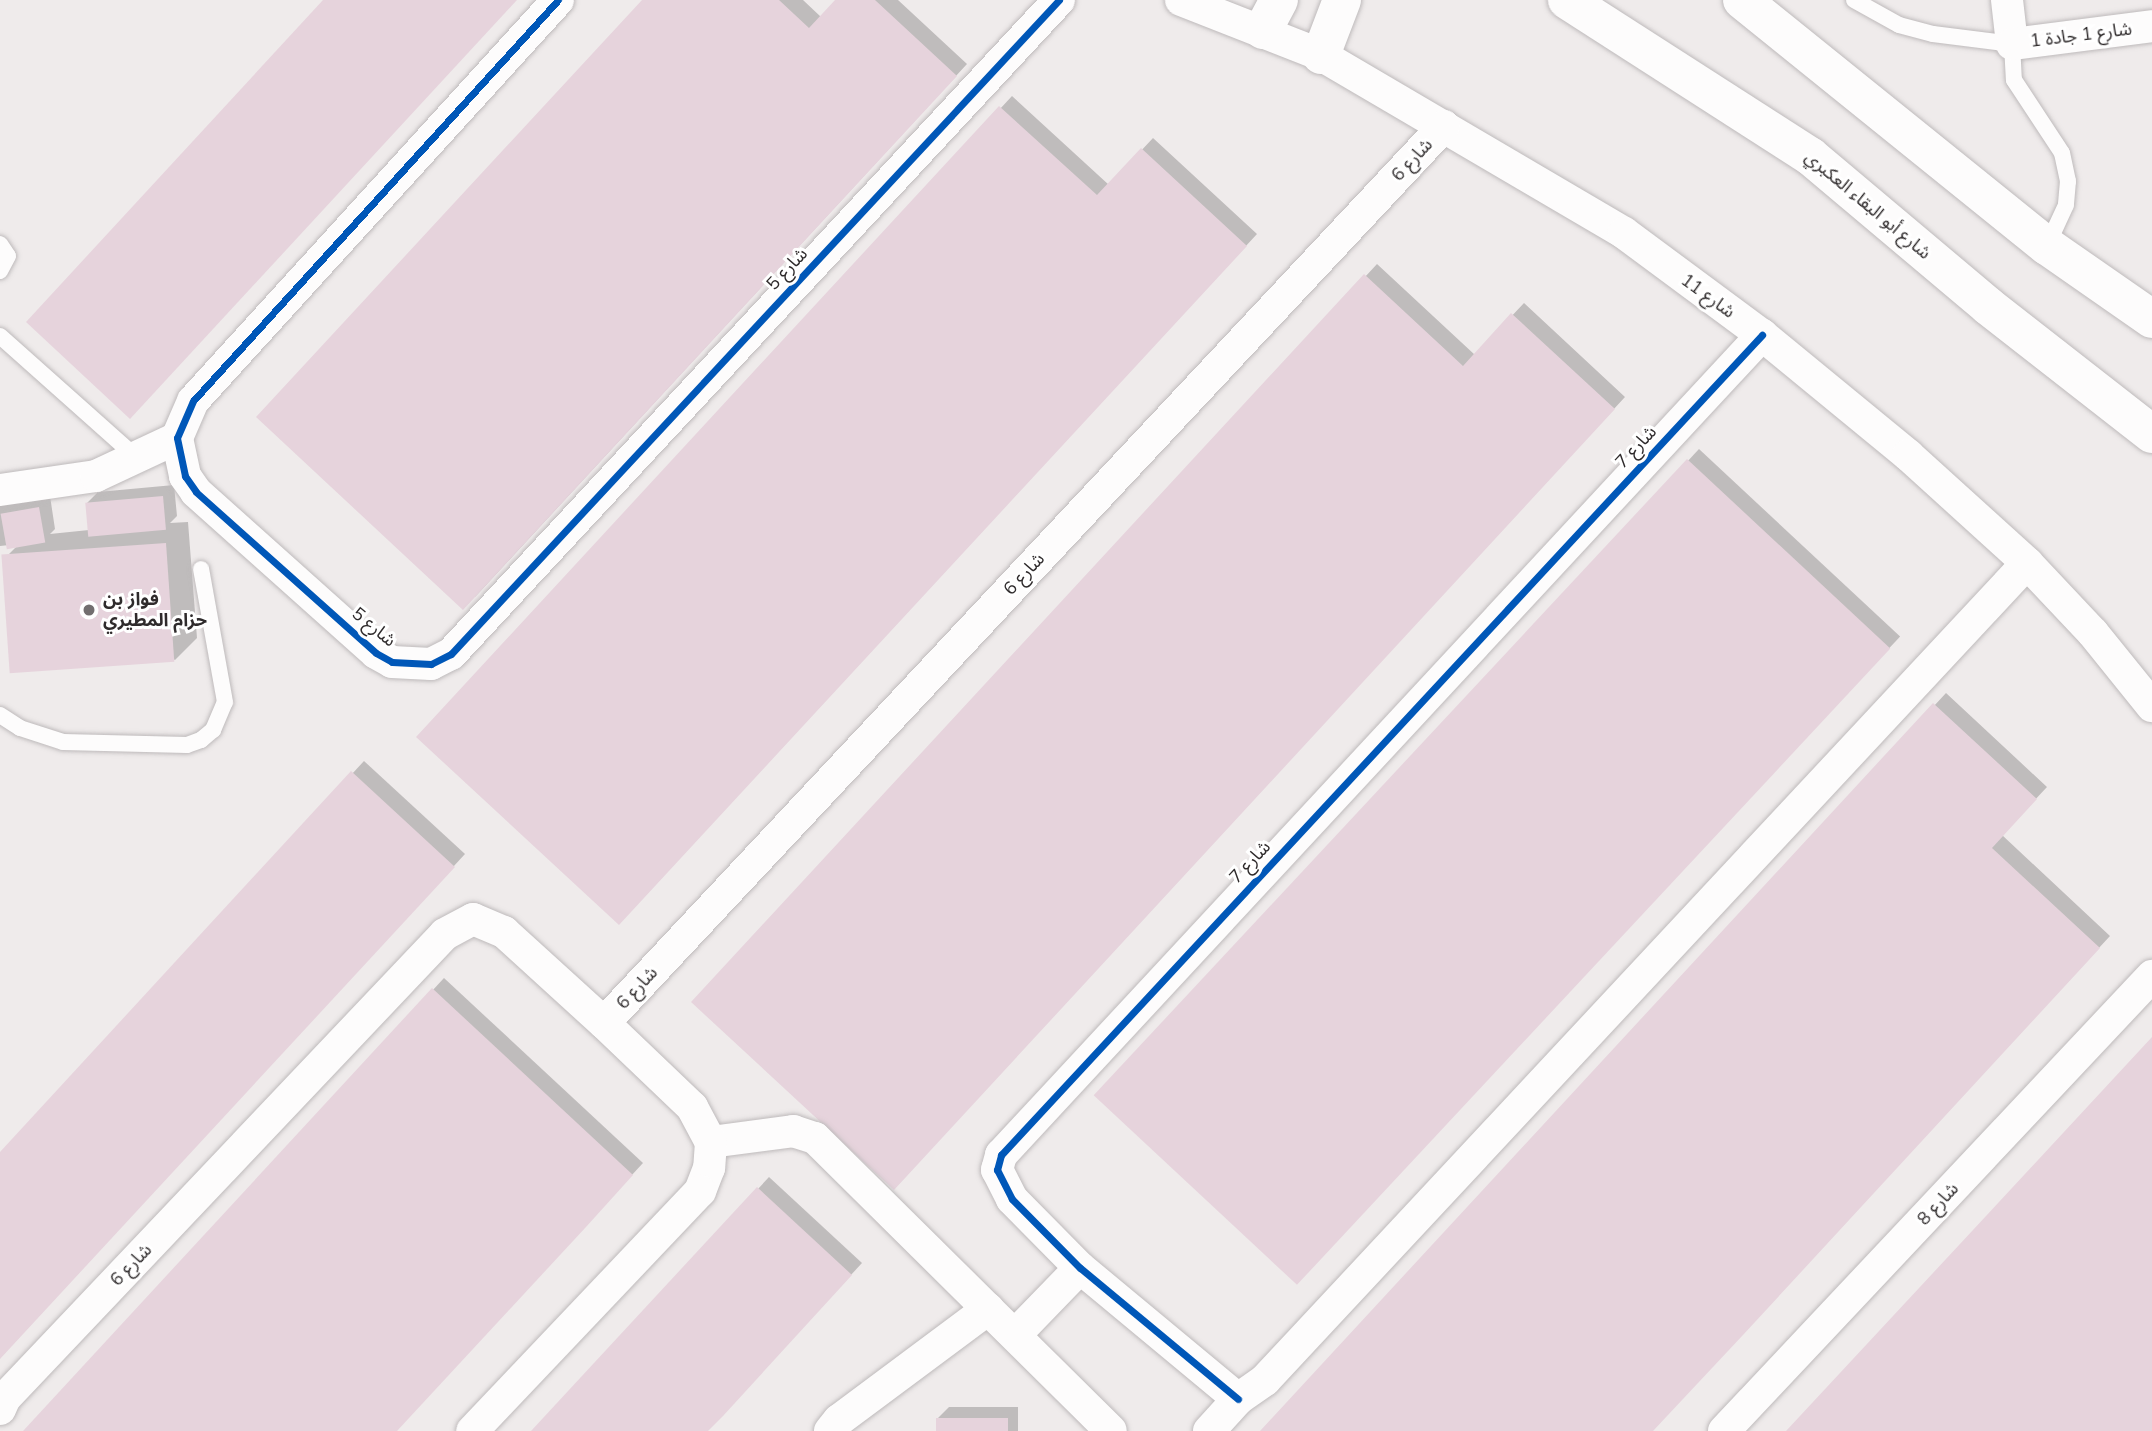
<!DOCTYPE html>
<html>
<head>
<meta charset="utf-8">
<style>
	body { margin:0 }
	#map { position:relative; width:2152px; height:1431px; overflow:hidden; background:#efebeb; font-family:"Nunito Sans","Noto Sans Arabic",sans-serif }
	div>[style] { position:absolute }
	.shadow>* { inset:0; background:#0003; transform-origin:0 0 }
	.building>* { inset:0; background:#e6d3dc; transform-origin:0 0 }
	.roads { filter:drop-shadow(0 0 2px #bebabb) drop-shadow(0 0 2px #bebabb) }
	.lane>* { height:16px; margin:-8px; padding:0 8px; transform-origin:8px; border-radius:8px; background:#fdfcfc }
	.street>* { height:32px; margin:-16px; padding:0 16px; transform-origin:16px; border-radius:16px; background:#fdfcfc }
	.secondary>* { height:38px; margin:-19px; padding:0 19px; transform-origin:19px; border-radius:19px; background:#fdfcfc }
	.cycleway>* { height:7px; margin:-3.5px; padding:0 3.5px; transform-origin:3.5px; border-radius:3.5px; background:#0057b8 }
	.dots>* { width:19px; height:19px; translate:-50% -50%; box-sizing:border-box; border:4px solid #fff; border-radius:50% }
	span { translate:-50% -50%; white-space:nowrap; text-align:center; line-height:1.15; -webkit-text-stroke:6px #fff; paint-order:stroke }
	.street-label { font-size:18px; color:#2f2b2c }
	.poi-label { font-size:18px; color:#2f2b2c; font-weight:700 }
	.left { translate:0 -50%; text-align:left }
</style>
</head>
<body>
<div id="map">
	<div class="shadow">
		<div style="clip-path:polygon(644px 0,803px 0,821px 17px,837px 0,898px 0,967px 64px,475px 597px)"></div>
		<div style="clip-path:polygon(1012px 96px,1109px 185px,1153px 138px,1257px 234px,630px 912px,418px 737px)"></div>
		<div style="clip-path:polygon(1377px 264px,1475px 355px,1524px 303px,1625px 397px,905px 1176px,694px 1002px)"></div>
		<div style="left:1699px;top:449px;width:275px;height:884px;rotate:43deg"></div>
		<div style="clip-path:polygon(174px 485px,177px 516px,170px 523px,188px 522px,197px 638px,175px 660px,4px 559px,19px 544px,0 546px,0 504px,50px 496px,55px 529px,50px 534px,89px 530px,87px 503px,98px 492px)"></div>
		<div style="clip-path:polygon(1946px 693px,2047px 787px,2002px 835px,2110px 936px,1652px 1431px,1263px 1431px)"></div>
		<div style="clip-path:polygon(364px 761px,465px 854px,0 1358px,0 1154px)"></div>
		<div style="clip-path:polygon(444px 978px,643px 1163px,395px 1431px,25px 1431px)"></div>
		<div style="clip-path:polygon(769px 1177px,862px 1263px,707px 1431px,534px 1431px)"></div>
		<div style="clip-path:polygon(949px 1407px,1018px 1407px,1018px 1431px,938px 1431px,938px 1418px)"></div>
	</div>
	<div class="building">
		<div style="clip-path:polygon(323px 0,517px 0,130px 419px,26px 322px)"></div>
		<div style="clip-path:polygon(642px 0,779px 0,809px 28px,835px 0,875px 0,957px 76px,463px 610px,256px 417px)"></div>
		<div style="clip-path:polygon(999px 106px,1097px 195px,1141px 148px,1247px 246px,619px 925px,416px 737px)"></div>
		<div style="clip-path:polygon(1364px 274px,1463px 366px,1511px 313px,1615px 409px,894px 1190px,691px 1002px)"></div>
		<div style="left:1687px;top:459px;width:278px;height:870px;rotate:43deg"></div>
		<div style="left:163px;top:496px;width:34px;height:78px;rotate:85deg"></div>
		<div style="left:39px;top:507px;width:36px;height:39px;rotate:80deg"></div>
		<div style="left:166px;top:543px;width:119px;height:165px;rotate:86deg"></div>
		<div style="clip-path:polygon(1933px 703px,2037px 799px,1992px 848px,2100px 948px,1743px 1335px,1653px 1431px,1260px 1431px)"></div>
		<div style="clip-path:polygon(351px 771px,455px 867px,0 1359px,0 1152px)"></div>
		<div style="clip-path:polygon(432px 988px,633px 1175px,586px 1227px,397px 1431px,23px 1431px)"></div>
		<div style="clip-path:polygon(2152px 1037px,2152px 1431px,1786px 1431px,1986px 1216px)"></div>
		<div style="clip-path:polygon(757px 1187px,852px 1275px,723px 1416px,708px 1431px,531px 1431px)"></div>
		<div style="left:936px;top:1418px;width:72px;height:13px"></div>
	</div>
	<div class="roads">
		<div class="lane">
			<div style="left:1854px;top:0;width:51px;rotate:29.1deg"></div>
			<div style="left:1899px;top:25px;width:35px;rotate:15deg"></div>
			<div style="left:1933px;top:34px;width:80px;rotate:7.2deg"></div>
			<div style="left:2012px;top:44px;width:36px;rotate:87deg"></div>
			<div style="left:2014px;top:80px;width:87px;rotate:56.7deg"></div>
			<div style="left:2062px;top:153px;width:29px;rotate:78deg"></div>
			<div style="left:2068px;top:181px;width:24px;rotate:95deg"></div>
			<div style="left:2066px;top:205px;width:45px;rotate:114.9deg"></div>
			<div style="left:0;top:244px;width:14px;rotate:56deg"></div>
			<div style="left:8px;top:256px;width:17px;rotate:118deg"></div>
			<div style="left:0;top:336px;width:185px;rotate:41.7deg"></div>
			<div style="left:0;top:715px;width:24px;rotate:33deg"></div>
			<div style="left:20px;top:728px;width:45px;rotate:18deg"></div>
			<div style="left:63px;top:742px;width:124px;rotate:1.4deg"></div>
			<div style="left:187px;top:745px;width:15px;rotate:-20deg"></div>
			<div style="left:201px;top:740px;width:16px;rotate:-40deg"></div>
			<div style="left:213px;top:730px;width:30px;rotate:-67deg"></div>
			<div style="left:225px;top:702px;width:135px;rotate:-100.2deg"></div>
		</div>
		<div class="street">
			<div style="left:558px;top:0;width:542px;rotate:132.31deg"></div>
			<div style="left:193px;top:401px;width:40px;rotate:113.4deg"></div>
			<div style="left:177px;top:438px;width:39px;rotate:78deg"></div>
			<div style="left:185px;top:476px;width:19px;rotate:55deg"></div>
			<div style="left:196px;top:492px;width:241px;rotate:41.8deg"></div>
			<div style="left:376px;top:653px;width:18px;rotate:29deg"></div>
			<div style="left:392px;top:662px;width:39px;rotate:3deg"></div>
			<div style="left:431px;top:664px;width:22px;rotate:-27deg"></div>
			<div style="left:451px;top:654px;width:893px;rotate:-47.09deg"></div>
			<div style="left:1181px;top:0;width:150px;rotate:21.4deg"></div>
			<div style="left:1321px;top:55px;width:351px;rotate:30.4deg"></div>
			<div style="left:1624px;top:233px;width:172px;rotate:36.5deg"></div>
			<div style="left:1762px;top:335px;width:189px;rotate:39.4deg"></div>
			<div style="left:1908px;top:455px;width:161px;rotate:42.2deg"></div>
			<div style="left:2027px;top:563px;width:96px;rotate:46.7deg"></div>
			<div style="left:2093px;top:633px;width:94px;rotate:51.1deg"></div>
			<div style="left:2007px;top:0;width:44px;rotate:83.5deg"></div>
			<div style="left:2012px;top:44px;width:141px;rotate:-7.3deg"></div>
			<div style="left:0;top:490px;width:97px;rotate:-8.3deg"></div>
			<div style="left:96px;top:476px;width:89px;rotate:-25.1deg"></div>
			<div style="left:604px;top:1023px;width:1229px;rotate:-46.88deg"></div>
			<div style="left:711px;top:1142px;width:83px;rotate:-7.6deg"></div>
			<div style="left:793px;top:1131px;width:23px;rotate:18deg"></div>
			<div style="left:815px;top:1138px;width:416px;rotate:44.7deg"></div>
			<div style="left:1016px;top:1334px;width:92px;rotate:-45.9deg"></div>
			<div style="left:1238px;top:1399px;width:205px;rotate:-140.3deg"></div>
			<div style="left:1080px;top:1268px;width:97px;rotate:-134.6deg"></div>
			<div style="left:1012px;top:1199px;width:33px;rotate:-117deg"></div>
			<div style="left:997px;top:1170px;width:16px;rotate:-75deg"></div>
			<div style="left:1001px;top:1155px;width:1119px;rotate:-47.14deg"></div>
			<div style="left:0;top:1409px;width:12px;rotate:-66deg"></div>
			<div style="left:5px;top:1398px;width:639px;rotate:-46.52deg"></div>
			<div style="left:445px;top:934px;width:32px;rotate:-28deg"></div>
			<div style="left:473px;top:919px;width:34px;rotate:23deg"></div>
			<div style="left:504px;top:932px;width:135px;rotate:42.3deg"></div>
			<div style="left:604px;top:1023px;width:122px;rotate:43.7deg"></div>
			<div style="left:692px;top:1107px;width:40px;rotate:62deg"></div>
			<div style="left:711px;top:1142px;width:26px;rotate:94deg"></div>
			<div style="left:709px;top:1168px;width:25px;rotate:111deg"></div>
			<div style="left:700px;top:1191px;width:331px;rotate:133.5deg"></div>
			<div style="left:830px;top:1431px;width:14px;rotate:-51deg"></div>
			<div style="left:839px;top:1420px;width:186px;rotate:-36.7deg"></div>
			<div style="left:1209px;top:1431px;width:43px;rotate:-47.8deg"></div>
			<div style="left:1238px;top:1399px;width:33px;rotate:-35deg"></div>
			<div style="left:1265px;top:1380px;width:1117px;rotate:-46.99deg"></div>
			<div style="left:1724px;top:1431px;width:625px;rotate:-46.75deg"></div>
		</div>
		<div class="secondary">
			<div style="left:1567px;top:0;width:289px;rotate:32.7deg"></div>
			<div style="left:1810px;top:156px;width:233px;rotate:40.1deg"></div>
			<div style="left:1988px;top:306px;width:208px;rotate:38deg"></div>
			<div style="left:1742px;top:0;width:392px;rotate:38.9deg"></div>
			<div style="left:2047px;top:246px;width:128px;rotate:34.8deg"></div>
			<div style="left:1263px;top:30px;width:34px;rotate:-62deg"></div>
			<div style="left:1321px;top:55px;width:59px;rotate:-69.1deg"></div>
		</div>
	</div>
	<div class="cycleway">
		<div style="left:558px;top:0;width:542px;rotate:132.31deg"></div>
		<div style="left:193px;top:401px;width:40px;rotate:113.4deg"></div>
		<div style="left:177px;top:438px;width:39px;rotate:78deg"></div>
		<div style="left:185px;top:476px;width:19px;rotate:55deg"></div>
		<div style="left:196px;top:492px;width:241px;rotate:41.8deg"></div>
		<div style="left:376px;top:653px;width:18px;rotate:29deg"></div>
		<div style="left:392px;top:662px;width:39px;rotate:3deg"></div>
		<div style="left:431px;top:664px;width:22px;rotate:-27deg"></div>
		<div style="left:451px;top:654px;width:893px;rotate:-47.09deg"></div>
		<div style="left:1238px;top:1399px;width:205px;rotate:-140.3deg"></div>
		<div style="left:1080px;top:1268px;width:97px;rotate:-134.6deg"></div>
		<div style="left:1012px;top:1199px;width:33px;rotate:-117deg"></div>
		<div style="left:997px;top:1170px;width:16px;rotate:-75deg"></div>
		<div style="left:1001px;top:1155px;width:1119px;rotate:-47.14deg"></div>
	</div>
	<div class="dots">
		<div style="left:89px;top:610px;background:#726e6f"></div>
	</div>
	<div class="street-label">
		<span style="left:2081px;top:35px;rotate:-7deg">شارع 1 جادة 1</span>
		<span style="left:1412px;top:160px;rotate:-47deg">شارع 6</span>
		<span style="left:1868px;top:205px;rotate:40deg">شارع أبو البقاء العكبري</span>
		<span style="left:787px;top:269px;rotate:-47deg">شارع 5</span>
		<span style="left:1708px;top:296px;rotate:36deg">شارع 11</span>
		<span style="left:1636px;top:447px;rotate:-47deg">شارع 7</span>
		<span style="left:1024px;top:574px;rotate:-47deg">شارع 6</span>
		<span style="left:374px;top:627px;rotate:39deg">شارع 5</span>
		<span style="left:1250px;top:862px;rotate:-47deg">شارع 7</span>
		<span style="left:637px;top:988px;rotate:-47deg">شارع 6</span>
		<span style="left:1938px;top:1204px;rotate:-47deg">شارع 8</span>
		<span style="left:131px;top:1265px;rotate:-46deg">شارع 6</span>
	</div>
	<div class="poi-label">
		<span class="left" style="left:103px;top:610px">فواز بن<br>حزام المطيري</span>
	</div>
</div>
</body>
</html>
